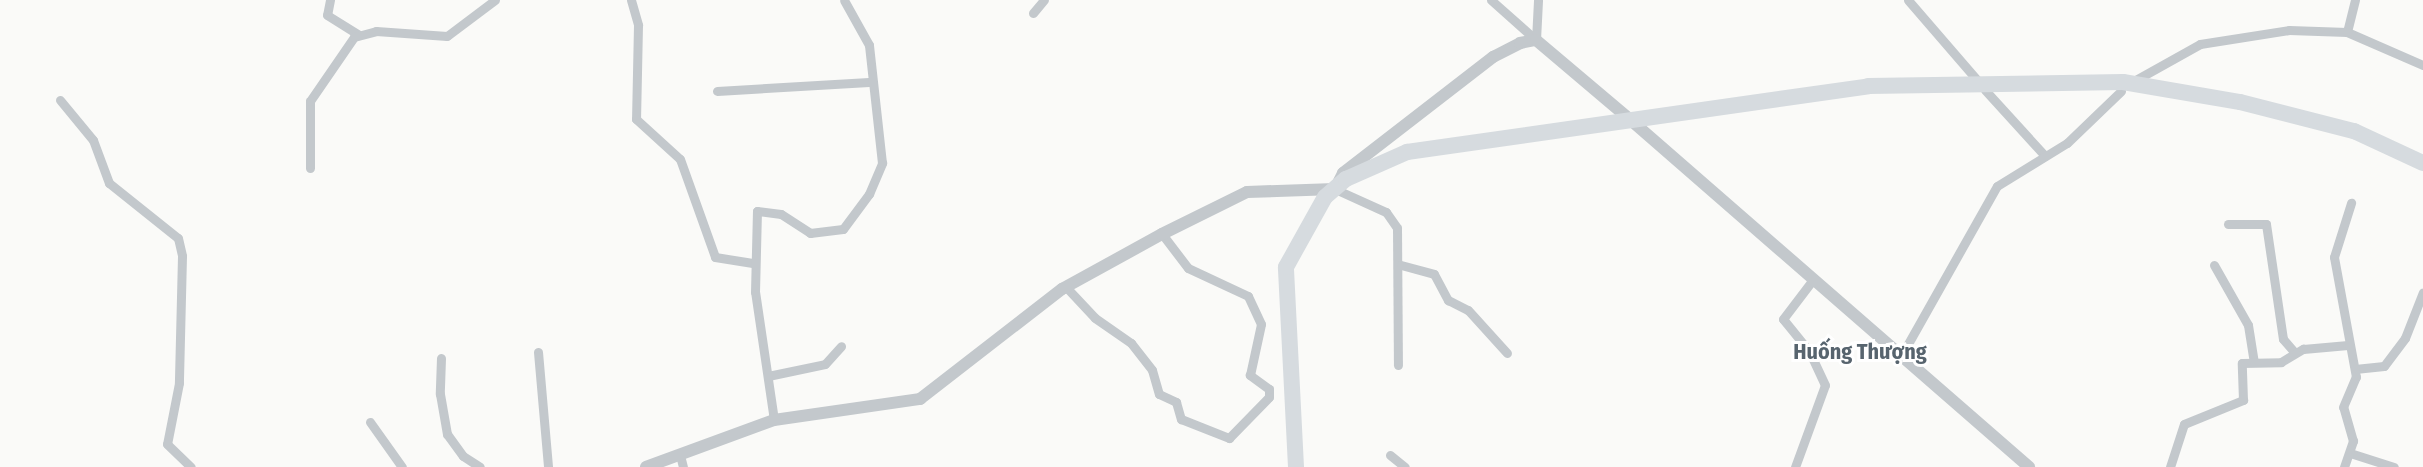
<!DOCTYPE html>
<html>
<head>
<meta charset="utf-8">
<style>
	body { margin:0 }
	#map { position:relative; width:2423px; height:467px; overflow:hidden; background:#fafaf8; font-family:"Fira Sans Condensed",sans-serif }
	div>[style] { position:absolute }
	.minor>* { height:9px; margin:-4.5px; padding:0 4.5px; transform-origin:4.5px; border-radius:4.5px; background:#c3c8cc }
	.tertiary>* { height:12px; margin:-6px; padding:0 6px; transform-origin:6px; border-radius:6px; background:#c3c8cc }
	.trunk>* { height:16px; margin:-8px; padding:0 8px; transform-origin:8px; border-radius:8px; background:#d6dbdf }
	span { translate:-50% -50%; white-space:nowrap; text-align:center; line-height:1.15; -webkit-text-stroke:6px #fff; paint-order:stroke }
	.quarter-label { font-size:22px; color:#57646e; font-weight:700 }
</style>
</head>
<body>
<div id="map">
	<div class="minor">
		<div style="left:330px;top:0;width:15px;rotate:101deg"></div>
		<div style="left:327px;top:15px;width:38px;rotate:32deg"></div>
		<div style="left:631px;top:0;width:26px;rotate:74deg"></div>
		<div style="left:638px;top:25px;width:94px;rotate:91.2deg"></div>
		<div style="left:636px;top:119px;width:59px;rotate:42.3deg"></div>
		<div style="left:680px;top:159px;width:104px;rotate:70.3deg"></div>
		<div style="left:715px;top:257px;width:38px;rotate:9deg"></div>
		<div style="left:1491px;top:0;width:60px;rotate:41.6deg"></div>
		<div style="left:1908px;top:0;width:107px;rotate:49.2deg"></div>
		<div style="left:1033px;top:13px;width:17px;rotate:-50deg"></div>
		<div style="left:2347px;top:32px;width:33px;rotate:-76deg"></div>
		<div style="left:1536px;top:40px;width:40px;rotate:-87.1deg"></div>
		<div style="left:2132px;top:82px;width:78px;rotate:-29.2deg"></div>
		<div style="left:2200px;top:44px;width:90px;rotate:-8.9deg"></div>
		<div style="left:2289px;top:30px;width:58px;rotate:2deg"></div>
		<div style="left:2347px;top:32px;width:83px;rotate:23.5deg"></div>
		<div style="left:1985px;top:90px;width:89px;rotate:47.7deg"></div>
		<div style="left:717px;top:91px;width:152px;rotate:-3.4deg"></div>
		<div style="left:60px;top:100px;width:52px;rotate:50.5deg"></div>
		<div style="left:93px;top:140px;width:46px;rotate:69.6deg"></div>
		<div style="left:109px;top:183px;width:88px;rotate:38.6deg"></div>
		<div style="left:178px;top:238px;width:18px;rotate:77deg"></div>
		<div style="left:182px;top:256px;width:127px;rotate:91.4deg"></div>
		<div style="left:179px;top:383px;width:62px;rotate:101.1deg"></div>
		<div style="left:167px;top:444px;width:33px;rotate:44deg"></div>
		<div style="left:310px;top:168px;width:67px;rotate:-90deg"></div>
		<div style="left:310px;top:101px;width:78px;rotate:-55.5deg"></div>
		<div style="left:354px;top:37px;width:23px;rotate:-15deg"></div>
		<div style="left:376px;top:31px;width:71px;rotate:4deg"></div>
		<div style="left:447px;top:36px;width:60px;rotate:-36.9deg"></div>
		<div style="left:1335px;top:189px;width:56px;rotate:24.3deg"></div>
		<div style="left:1386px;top:212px;width:19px;rotate:55deg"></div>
		<div style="left:1397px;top:228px;width:137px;rotate:89.6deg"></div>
		<div style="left:2228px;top:224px;width:38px"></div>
		<div style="left:2266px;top:224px;width:116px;rotate:81.6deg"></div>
		<div style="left:2283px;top:339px;width:18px;rotate:49deg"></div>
		<div style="left:1401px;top:265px;width:34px;rotate:15deg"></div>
		<div style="left:1434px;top:274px;width:30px;rotate:62deg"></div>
		<div style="left:1448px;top:300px;width:22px;rotate:27deg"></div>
		<div style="left:1468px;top:310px;width:58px;rotate:47.8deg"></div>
		<div style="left:2214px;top:265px;width:69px;rotate:60.5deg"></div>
		<div style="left:2248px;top:325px;width:37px;rotate:81deg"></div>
		<div style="left:1066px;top:287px;width:42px;rotate:46.9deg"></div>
		<div style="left:1095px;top:318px;width:44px;rotate:34.8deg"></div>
		<div style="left:1131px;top:343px;width:34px;rotate:52deg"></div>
		<div style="left:1152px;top:370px;width:25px;rotate:74deg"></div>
		<div style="left:1159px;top:394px;width:19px;rotate:25deg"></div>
		<div style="left:1176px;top:402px;width:18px;rotate:74deg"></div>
		<div style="left:1181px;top:419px;width:52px;rotate:21.6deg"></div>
		<div style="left:1229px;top:438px;width:57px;rotate:-45.7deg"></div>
		<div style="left:1269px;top:397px;width:8px;rotate:-90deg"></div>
		<div style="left:1269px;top:389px;width:24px;rotate:-144deg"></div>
		<div style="left:1250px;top:375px;width:52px;rotate:-77.8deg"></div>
		<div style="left:1261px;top:324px;width:31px;rotate:-115deg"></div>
		<div style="left:1248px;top:296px;width:66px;rotate:-155deg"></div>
		<div style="left:1188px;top:268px;width:43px;rotate:-127.4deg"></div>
		<div style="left:538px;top:352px;width:115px;rotate:85deg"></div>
		<div style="left:441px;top:358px;width:36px;rotate:92deg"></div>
		<div style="left:440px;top:394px;width:41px;rotate:80.1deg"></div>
		<div style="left:447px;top:434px;width:27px;rotate:54deg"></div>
		<div style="left:463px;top:456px;width:20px;rotate:33deg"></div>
		<div style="left:1900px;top:358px;width:197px;rotate:-60.6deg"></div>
		<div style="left:1997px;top:186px;width:82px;rotate:-31.6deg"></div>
		<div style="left:2067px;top:143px;width:75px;rotate:-43.9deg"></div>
		<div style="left:2355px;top:369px;width:29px;rotate:-6deg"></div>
		<div style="left:2384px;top:366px;width:35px;rotate:-53deg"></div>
		<div style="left:2405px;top:338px;width:49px;rotate:-68.6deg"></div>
		<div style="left:768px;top:376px;width:58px;rotate:-11.9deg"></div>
		<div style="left:825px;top:364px;width:24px;rotate:-48deg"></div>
		<div style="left:774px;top:420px;width:129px;rotate:-98.4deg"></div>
		<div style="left:755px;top:292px;width:81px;rotate:-88.6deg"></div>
		<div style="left:757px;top:211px;width:24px;rotate:7deg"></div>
		<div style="left:781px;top:214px;width:35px;rotate:33deg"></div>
		<div style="left:810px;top:233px;width:33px;rotate:-7deg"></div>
		<div style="left:843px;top:229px;width:44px;rotate:-53.4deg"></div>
		<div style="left:869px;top:194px;width:34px;rotate:-67deg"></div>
		<div style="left:882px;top:163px;width:119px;rotate:-96.3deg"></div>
		<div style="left:869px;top:45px;width:51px;rotate:-119.1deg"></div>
		<div style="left:370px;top:422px;width:55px;rotate:54.6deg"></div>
		<div style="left:2350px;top:453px;width:46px;rotate:17.7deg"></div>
		<div style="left:680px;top:455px;width:12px;rotate:76deg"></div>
		<div style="left:1390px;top:455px;width:19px;rotate:39deg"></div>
		<div style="left:1795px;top:467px;width:87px;rotate:-69.9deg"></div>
		<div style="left:1825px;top:385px;width:38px;rotate:-115deg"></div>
		<div style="left:1809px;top:351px;width:41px;rotate:-129.1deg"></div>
		<div style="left:1783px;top:319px;width:48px;rotate:-52.7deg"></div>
		<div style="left:2170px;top:467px;width:45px;rotate:-72deg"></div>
		<div style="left:2184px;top:424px;width:64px;rotate:-22.1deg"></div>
		<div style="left:2243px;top:400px;width:37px;rotate:-92deg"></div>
		<div style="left:2242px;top:363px;width:39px;rotate:-1deg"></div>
		<div style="left:2281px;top:362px;width:26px;rotate:-31deg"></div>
		<div style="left:2303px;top:349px;width:45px;rotate:-5.1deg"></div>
		<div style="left:2344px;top:467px;width:28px;rotate:-71deg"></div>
		<div style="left:2353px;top:441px;width:35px;rotate:-106deg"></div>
		<div style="left:2343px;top:407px;width:33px;rotate:-67deg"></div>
		<div style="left:2356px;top:377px;width:122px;rotate:-100.4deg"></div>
		<div style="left:2334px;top:257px;width:57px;rotate:-72.5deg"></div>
	</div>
	<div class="tertiary">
		<div style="left:1634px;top:123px;width:524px;rotate:41.05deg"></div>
		<div style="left:646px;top:467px;width:136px;rotate:-20.2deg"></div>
		<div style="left:774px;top:420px;width:148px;rotate:-8.2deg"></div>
		<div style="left:920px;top:399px;width:180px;rotate:-37.8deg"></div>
		<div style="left:1062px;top:289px;width:114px;rotate:-28.8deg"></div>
		<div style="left:1162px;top:234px;width:95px;rotate:-26.3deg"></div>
		<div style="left:1247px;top:192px;width:88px;rotate:-2deg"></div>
		<div style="left:1335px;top:189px;width:18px;rotate:-63deg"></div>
		<div style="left:1343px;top:173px;width:190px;rotate:-37.7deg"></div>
		<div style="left:1493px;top:57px;width:30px;rotate:-27deg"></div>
		<div style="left:1520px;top:43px;width:16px;rotate:-11deg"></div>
		<div style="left:1536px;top:40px;width:119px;rotate:40.2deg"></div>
	</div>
	<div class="trunk">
		<div style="left:1296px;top:467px;width:200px;rotate:-92.9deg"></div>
		<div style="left:1286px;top:267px;width:80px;rotate:-60.9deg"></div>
		<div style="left:1325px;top:197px;width:28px;rotate:-41deg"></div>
		<div style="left:1346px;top:179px;width:67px;rotate:-23.9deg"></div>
		<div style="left:1407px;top:152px;width:466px;rotate:-8.1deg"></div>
		<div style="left:1868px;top:86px;width:255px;rotate:-0.9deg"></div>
		<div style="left:2123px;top:82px;width:119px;rotate:9.7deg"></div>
		<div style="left:2240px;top:102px;width:118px;rotate:14.3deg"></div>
		<div style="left:2354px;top:131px;width:76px;rotate:24.9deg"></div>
	</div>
	<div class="quarter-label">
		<span style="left:1860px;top:352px">Huống Thượng</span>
	</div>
</div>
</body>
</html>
